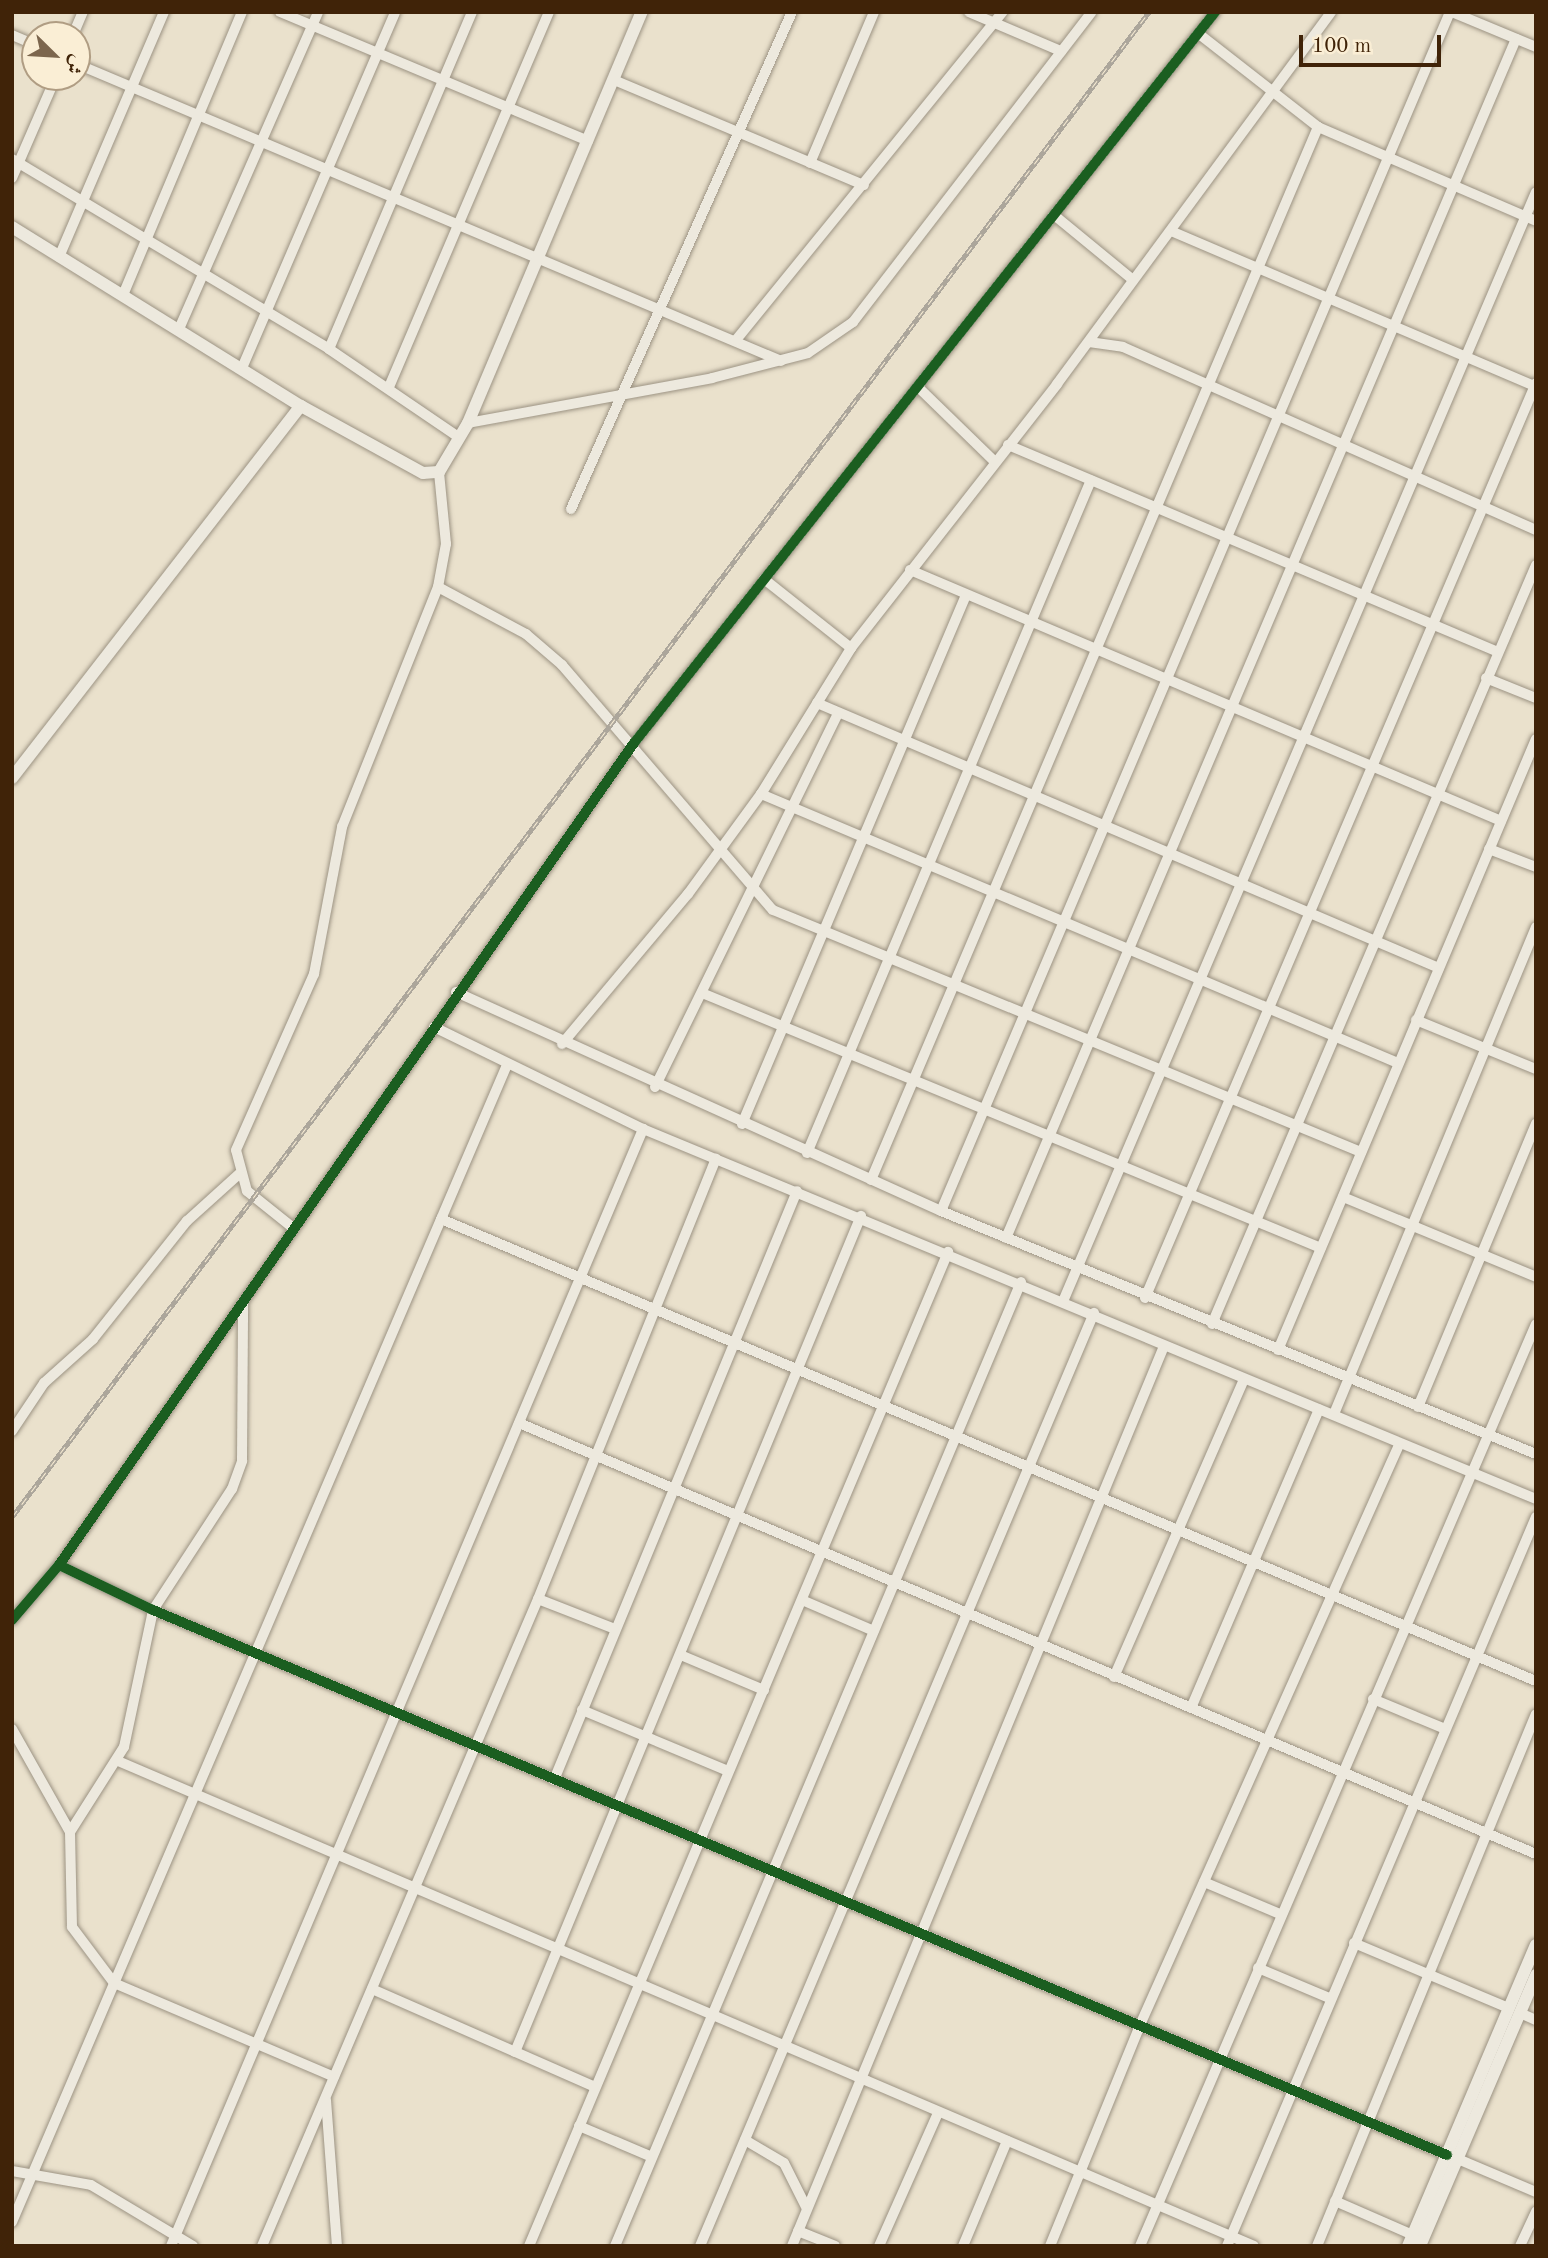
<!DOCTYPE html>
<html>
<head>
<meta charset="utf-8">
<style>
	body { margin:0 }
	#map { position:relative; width:1548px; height:2258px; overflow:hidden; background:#eae1cc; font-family:"Old Standard TT",Amiri,serif }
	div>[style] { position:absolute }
	.roads { filter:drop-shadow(0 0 2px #9c9383) drop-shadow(0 0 2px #9c9383) }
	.minor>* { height:10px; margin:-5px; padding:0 5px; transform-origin:5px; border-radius:5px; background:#ede9de }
	.tertiary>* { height:12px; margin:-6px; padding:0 6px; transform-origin:6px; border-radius:6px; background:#ede9de }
	.rail>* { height:5px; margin-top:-2.5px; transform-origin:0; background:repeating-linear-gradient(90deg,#faeed5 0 8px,#aca69b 0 16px); box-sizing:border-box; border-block:2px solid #aca69b }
	.cycleway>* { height:10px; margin:-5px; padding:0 5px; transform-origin:5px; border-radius:5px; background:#1b5e20 }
	span { translate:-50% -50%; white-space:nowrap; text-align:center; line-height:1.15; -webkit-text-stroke:7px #faeed5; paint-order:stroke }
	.frame { position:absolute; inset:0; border:14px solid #402308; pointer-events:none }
	.north { position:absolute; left:21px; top:21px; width:70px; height:70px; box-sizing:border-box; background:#faeed5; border:2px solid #b09d83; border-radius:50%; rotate:114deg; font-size:19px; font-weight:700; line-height:28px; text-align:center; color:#402308 }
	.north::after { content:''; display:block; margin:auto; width:24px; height:32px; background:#7c664d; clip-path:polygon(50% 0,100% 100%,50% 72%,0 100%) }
	.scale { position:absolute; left:1299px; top:35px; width:142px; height:32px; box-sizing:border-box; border:4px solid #402308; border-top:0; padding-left:9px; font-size:21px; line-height:24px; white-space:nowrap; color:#402308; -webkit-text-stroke:5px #faeed5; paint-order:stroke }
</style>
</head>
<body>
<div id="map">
	<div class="roads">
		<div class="minor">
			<div style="left:280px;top:12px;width:334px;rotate:22.7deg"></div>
			<div style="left:969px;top:12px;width:100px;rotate:23deg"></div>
			<div style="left:1452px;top:12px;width:91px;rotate:22.6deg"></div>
			<div style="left:1199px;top:34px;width:151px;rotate:38deg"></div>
			<div style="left:1318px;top:127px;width:237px;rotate:23.3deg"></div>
			<div style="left:12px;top:35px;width:25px;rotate:23deg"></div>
			<div style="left:73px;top:35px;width:25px;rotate:-67deg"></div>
			<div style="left:77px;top:64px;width:764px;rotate:22.87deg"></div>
			<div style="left:614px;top:80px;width:271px;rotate:22.8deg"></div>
			<div style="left:12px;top:159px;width:370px;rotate:30.9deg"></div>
			<div style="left:329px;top:349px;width:158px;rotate:34.2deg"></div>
			<div style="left:810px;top:163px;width:164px;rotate:-67deg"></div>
			<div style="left:12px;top:178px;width:110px;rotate:-66.5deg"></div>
			<div style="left:1054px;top:215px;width:102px;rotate:39.4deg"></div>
			<div style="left:1171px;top:231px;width:397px;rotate:23.1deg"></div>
			<div style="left:59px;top:257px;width:267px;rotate:-66.8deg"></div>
			<div style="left:123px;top:295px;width:307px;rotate:-67.2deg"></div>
			<div style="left:179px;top:329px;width:346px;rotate:-66.3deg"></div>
			<div style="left:736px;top:340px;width:423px;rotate:-50.9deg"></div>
			<div style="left:1089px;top:342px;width:34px;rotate:8deg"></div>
			<div style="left:1123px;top:347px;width:452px;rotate:23.9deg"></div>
			<div style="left:329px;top:349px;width:366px;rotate:-67deg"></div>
			<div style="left:242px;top:368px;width:387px;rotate:-66.7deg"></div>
			<div style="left:389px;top:387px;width:408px;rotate:-66.9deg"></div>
			<div style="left:919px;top:388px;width:106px;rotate:44.2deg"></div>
			<div style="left:468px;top:423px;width:248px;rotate:-10.4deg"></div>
			<div style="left:712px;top:378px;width:99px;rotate:-14.6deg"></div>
			<div style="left:808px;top:353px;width:55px;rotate:-34.6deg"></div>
			<div style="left:853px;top:322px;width:391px;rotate:-52.4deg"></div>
			<div style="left:1008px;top:445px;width:532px;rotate:22.9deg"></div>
			<div style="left:571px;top:509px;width:544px;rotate:-66.03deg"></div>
			<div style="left:910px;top:570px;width:642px;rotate:23.01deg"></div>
			<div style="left:764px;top:579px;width:111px;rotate:38.4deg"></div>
			<div style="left:438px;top:587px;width:100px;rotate:28.1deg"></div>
			<div style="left:526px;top:634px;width:48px;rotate:40.7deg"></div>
			<div style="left:562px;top:665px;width:323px;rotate:49.3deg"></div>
			<div style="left:773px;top:910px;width:636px;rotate:22.37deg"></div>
			<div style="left:1486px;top:678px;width:54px;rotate:21.8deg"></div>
			<div style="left:817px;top:703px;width:676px;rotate:23.08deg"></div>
			<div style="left:761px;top:794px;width:691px;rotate:22.89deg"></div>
			<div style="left:1489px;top:849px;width:50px;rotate:21deg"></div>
			<div style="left:456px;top:992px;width:532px;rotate:24.3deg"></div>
			<div style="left:941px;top:1211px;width:643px;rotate:22.22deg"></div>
			<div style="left:702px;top:993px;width:669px;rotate:22.39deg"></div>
			<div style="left:1416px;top:1020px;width:130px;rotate:22.2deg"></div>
			<div style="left:434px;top:1027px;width:233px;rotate:26deg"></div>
			<div style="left:643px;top:1129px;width:967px;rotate:22.51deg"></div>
			<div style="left:562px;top:1044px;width:196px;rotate:-50deg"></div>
			<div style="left:688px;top:894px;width:124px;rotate:-53.9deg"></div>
			<div style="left:761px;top:794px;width:172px;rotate:-58.3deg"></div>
			<div style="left:851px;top:648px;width:335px;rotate:-52deg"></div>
			<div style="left:1057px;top:384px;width:462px;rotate:-53.6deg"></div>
			<div style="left:655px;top:1087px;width:416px;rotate:-63.9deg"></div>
			<div style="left:742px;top:1124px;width:574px;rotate:-67.05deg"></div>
			<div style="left:807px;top:1153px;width:730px;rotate:-67.12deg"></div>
			<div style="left:871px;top:1180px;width:1144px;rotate:-67deg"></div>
			<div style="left:1343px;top:1197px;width:209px;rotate:22.5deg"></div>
			<div style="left:941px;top:1211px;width:1303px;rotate:-67deg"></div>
			<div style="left:441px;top:1219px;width:1188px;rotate:22.88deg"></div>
			<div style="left:292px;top:1227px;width:58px;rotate:-141.3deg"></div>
			<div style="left:247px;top:1191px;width:42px;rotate:-105deg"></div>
			<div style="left:236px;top:1150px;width:193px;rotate:-66.1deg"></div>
			<div style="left:314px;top:974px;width:150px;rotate:-79.2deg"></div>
			<div style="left:342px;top:827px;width:258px;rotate:-68.2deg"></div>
			<div style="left:438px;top:587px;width:44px;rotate:-79.5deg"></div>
			<div style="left:446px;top:544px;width:72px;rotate:-95.6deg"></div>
			<div style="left:1006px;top:1238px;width:1303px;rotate:-66.96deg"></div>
			<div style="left:1145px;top:1298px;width:995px;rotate:-66.86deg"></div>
			<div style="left:1064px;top:1299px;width:1203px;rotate:-66.91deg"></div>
			<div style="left:1212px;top:1324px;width:825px;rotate:-66.88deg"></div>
			<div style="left:1278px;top:1350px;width:663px;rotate:-67.11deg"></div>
			<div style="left:1418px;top:1407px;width:307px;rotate:-67.4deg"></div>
			<div style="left:1334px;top:1414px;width:527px;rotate:-67.47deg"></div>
			<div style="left:519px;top:1423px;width:1105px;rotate:22.97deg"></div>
			<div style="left:12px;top:1431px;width:58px;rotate:-56.3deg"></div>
			<div style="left:44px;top:1383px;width:66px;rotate:-41.9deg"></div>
			<div style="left:93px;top:1339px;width:151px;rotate:-51.5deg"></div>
			<div style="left:187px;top:1221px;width:70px;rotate:-42.1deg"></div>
			<div style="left:59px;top:1565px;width:104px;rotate:25.6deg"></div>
			<div style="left:153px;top:1610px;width:1404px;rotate:22.84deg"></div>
			<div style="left:538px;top:1599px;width:83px;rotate:21.3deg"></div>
			<div style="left:802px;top:1600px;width:78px;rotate:23.3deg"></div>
			<div style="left:12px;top:1620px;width:72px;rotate:-49.5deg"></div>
			<div style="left:59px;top:1565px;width:1003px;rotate:-55.03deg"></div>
			<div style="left:634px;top:743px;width:934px;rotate:-51.52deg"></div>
			<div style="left:683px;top:1656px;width:88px;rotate:22.8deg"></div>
			<div style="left:1114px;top:1677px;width:324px;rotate:-66.4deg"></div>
			<div style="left:1373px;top:1699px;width:78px;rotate:22.6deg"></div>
			<div style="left:1191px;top:1708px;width:325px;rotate:-66.8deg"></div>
			<div style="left:582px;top:1710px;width:158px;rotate:22.7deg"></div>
			<div style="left:12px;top:1729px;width:118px;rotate:60.6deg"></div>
			<div style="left:70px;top:1832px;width:95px;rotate:88.8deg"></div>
			<div style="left:72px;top:1927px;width:70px;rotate:53.1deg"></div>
			<div style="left:114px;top:1983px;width:239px;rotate:23.1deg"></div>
			<div style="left:118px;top:1761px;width:1235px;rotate:23.12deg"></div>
			<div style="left:554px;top:1780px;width:637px;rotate:-67.58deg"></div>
			<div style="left:70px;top:1832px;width:101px;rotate:-57.6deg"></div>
			<div style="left:124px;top:1747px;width:140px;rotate:-78deg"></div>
			<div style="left:153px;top:1610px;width:145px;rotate:-56.9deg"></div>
			<div style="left:232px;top:1489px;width:30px;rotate:-70deg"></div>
			<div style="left:242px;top:1461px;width:159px;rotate:-89.6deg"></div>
			<div style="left:1204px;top:1882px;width:82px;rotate:22.8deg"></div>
			<div style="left:1354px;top:1943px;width:168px;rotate:22.8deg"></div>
			<div style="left:1258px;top:1968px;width:77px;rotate:22.9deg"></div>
			<div style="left:372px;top:1989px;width:244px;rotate:23.7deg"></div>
			<div style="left:1520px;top:2013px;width:17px;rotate:24deg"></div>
			<div style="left:515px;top:2052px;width:905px;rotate:-67.52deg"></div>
			<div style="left:326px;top:2100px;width:146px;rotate:85.7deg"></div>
			<div style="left:579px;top:2126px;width:79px;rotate:23deg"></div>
			<div style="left:745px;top:2140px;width:45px;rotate:30.5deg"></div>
			<div style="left:784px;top:2163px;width:51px;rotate:63.4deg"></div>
			<div style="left:1458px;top:2159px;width:85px;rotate:22.9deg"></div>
			<div style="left:12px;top:2171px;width:80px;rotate:10deg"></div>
			<div style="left:91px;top:2185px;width:119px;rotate:30.9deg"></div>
			<div style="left:1335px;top:2201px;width:85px;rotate:23.6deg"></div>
			<div style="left:12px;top:2222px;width:1258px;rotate:-66.84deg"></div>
			<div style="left:798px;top:2231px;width:40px;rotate:22deg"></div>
			<div style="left:171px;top:2246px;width:1213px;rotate:-67.09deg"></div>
			<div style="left:262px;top:2246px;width:703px;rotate:-66.9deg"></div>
			<div style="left:538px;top:1599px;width:475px;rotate:-68deg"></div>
			<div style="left:529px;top:2246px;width:1079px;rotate:-67.14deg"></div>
			<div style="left:615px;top:2246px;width:1046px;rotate:-67.16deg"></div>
			<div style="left:700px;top:2246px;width:1013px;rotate:-67.11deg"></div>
			<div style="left:792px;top:2246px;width:974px;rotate:-67.54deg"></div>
			<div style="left:879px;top:2246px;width:145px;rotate:-66.1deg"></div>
			<div style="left:963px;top:2246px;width:114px;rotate:-67.3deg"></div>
			<div style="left:1050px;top:2246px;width:239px;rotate:-67.8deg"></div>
			<div style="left:1140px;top:2025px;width:635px;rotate:-65.94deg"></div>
			<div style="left:1140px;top:2246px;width:1003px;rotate:-66.76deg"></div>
			<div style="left:1227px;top:2246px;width:792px;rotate:-67.03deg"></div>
			<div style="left:1317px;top:2246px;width:575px;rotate:-67.63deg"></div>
			<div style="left:1520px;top:2246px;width:38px;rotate:-65deg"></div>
		</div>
		<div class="tertiary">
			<div style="left:12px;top:227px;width:340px;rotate:31.8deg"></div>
			<div style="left:301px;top:406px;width:139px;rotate:28.8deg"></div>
			<div style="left:423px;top:473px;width:16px;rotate:-4deg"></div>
			<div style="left:439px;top:472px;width:57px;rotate:-59.4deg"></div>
			<div style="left:468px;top:423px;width:446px;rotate:-67.1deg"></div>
			<div style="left:12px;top:778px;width:471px;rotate:-52.2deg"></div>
			<div style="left:1408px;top:2246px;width:327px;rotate:-67deg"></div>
			<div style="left:1420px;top:2246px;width:295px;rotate:-66.8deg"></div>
		</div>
	</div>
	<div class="rail">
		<div style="left:12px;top:1517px;width:1886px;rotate:-52.93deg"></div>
	</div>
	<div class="cycleway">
		<div style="left:59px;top:1565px;width:104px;rotate:25.6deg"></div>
		<div style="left:153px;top:1610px;width:1404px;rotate:22.84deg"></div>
		<div style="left:12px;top:1620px;width:72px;rotate:-49.5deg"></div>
		<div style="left:59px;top:1565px;width:1003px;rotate:-55.03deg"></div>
		<div style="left:634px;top:743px;width:934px;rotate:-51.52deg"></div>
	</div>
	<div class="frame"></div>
	<div class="north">ش</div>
	<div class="scale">100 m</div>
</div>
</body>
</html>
